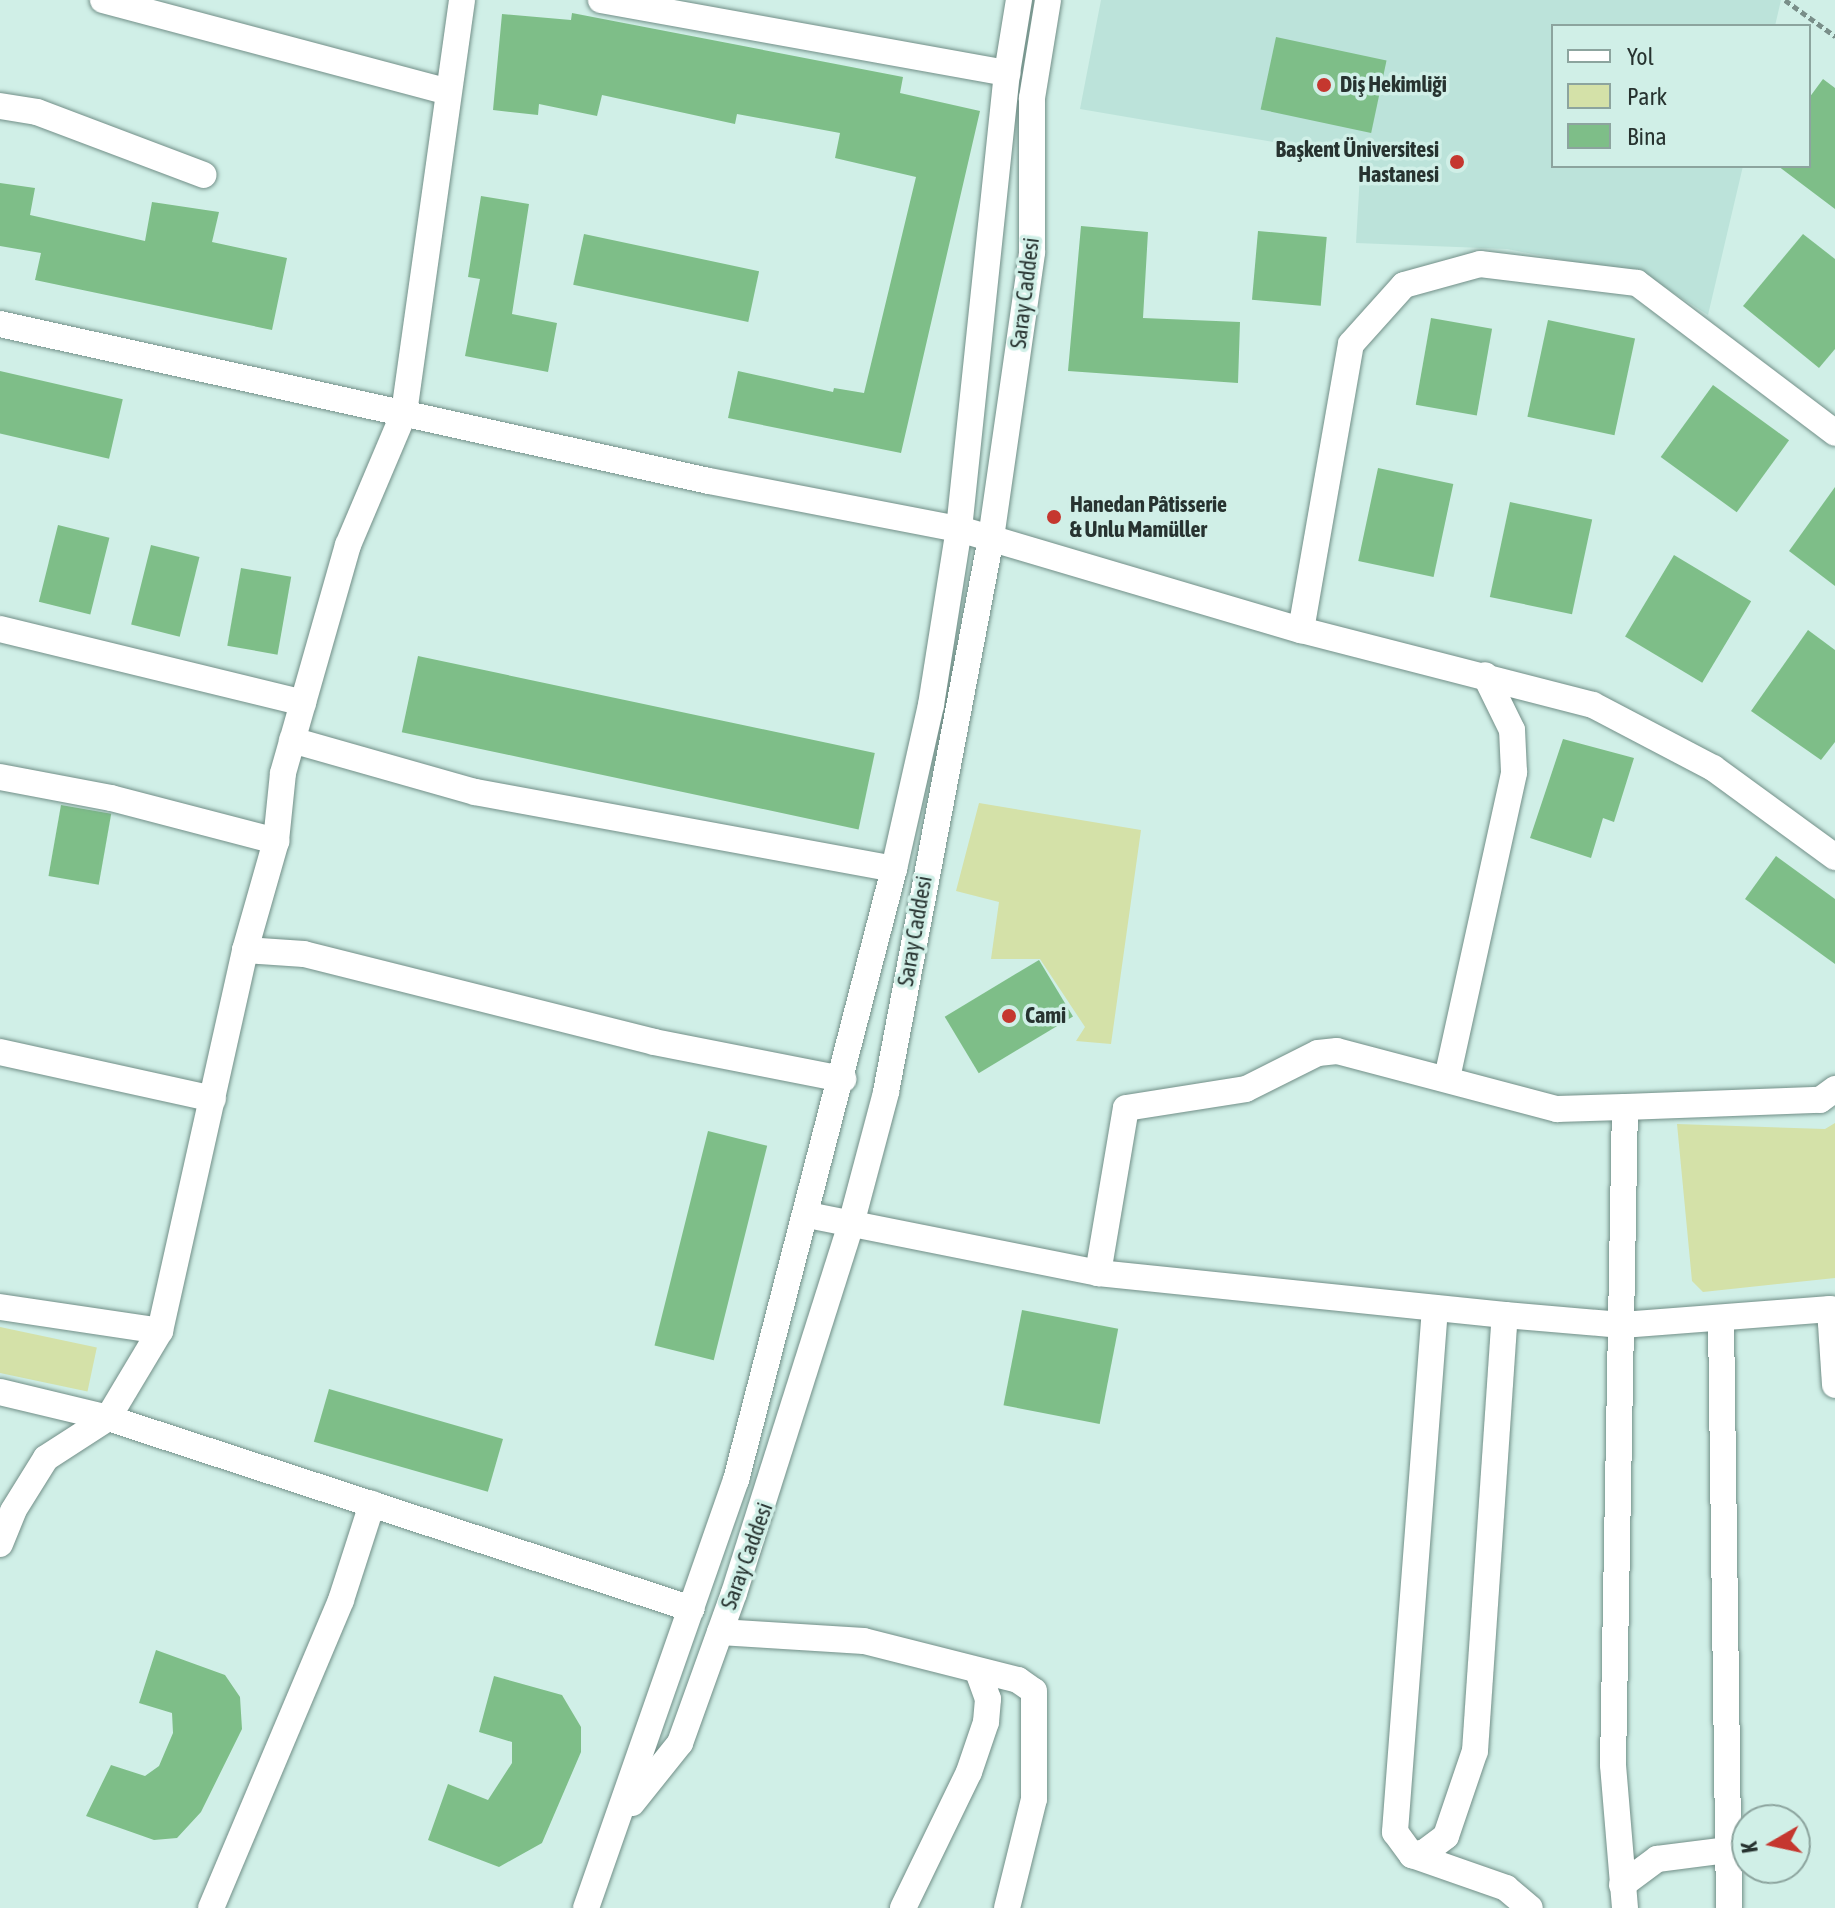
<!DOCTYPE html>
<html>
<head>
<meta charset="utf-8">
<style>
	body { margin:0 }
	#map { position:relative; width:1835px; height:1908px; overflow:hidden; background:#d0efe7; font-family:"Asap Condensed",sans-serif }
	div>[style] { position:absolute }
	.built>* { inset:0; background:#bce3da }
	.green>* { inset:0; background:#d4e1a8; transform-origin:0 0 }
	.building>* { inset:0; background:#7ebe88; transform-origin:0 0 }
	.path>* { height:5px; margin-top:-2.5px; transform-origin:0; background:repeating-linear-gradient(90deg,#798e89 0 6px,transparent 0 10px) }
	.roads { filter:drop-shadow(0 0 2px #728f88) drop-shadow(0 0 2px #728f88) }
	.minor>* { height:26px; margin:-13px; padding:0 13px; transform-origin:13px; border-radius:13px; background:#fff }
	.dots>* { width:22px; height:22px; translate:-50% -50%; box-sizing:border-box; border:4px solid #d0efe7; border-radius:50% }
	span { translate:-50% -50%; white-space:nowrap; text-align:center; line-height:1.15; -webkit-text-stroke:7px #d0efe7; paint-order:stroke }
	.poi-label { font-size:22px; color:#273330; font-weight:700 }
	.left { translate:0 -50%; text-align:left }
	.right { translate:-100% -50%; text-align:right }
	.street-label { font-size:22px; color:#273330 }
	.legend { position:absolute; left:1551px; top:24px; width:260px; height:144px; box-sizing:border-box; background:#d0efe7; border:2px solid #8ca49e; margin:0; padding:10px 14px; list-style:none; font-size:24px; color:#273330 }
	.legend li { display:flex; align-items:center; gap:16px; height:40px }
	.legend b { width:40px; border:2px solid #8ca49e }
	.north { position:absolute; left:1731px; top:1804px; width:80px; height:80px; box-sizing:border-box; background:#d0efe7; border:2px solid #8ca49e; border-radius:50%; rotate:261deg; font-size:22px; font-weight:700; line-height:32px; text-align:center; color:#273330 }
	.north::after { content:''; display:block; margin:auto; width:28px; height:36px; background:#c5372f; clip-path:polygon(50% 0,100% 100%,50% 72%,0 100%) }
</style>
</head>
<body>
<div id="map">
	<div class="built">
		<div style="clip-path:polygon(1101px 0,1781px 0,1775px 26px,1553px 26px,1553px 166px,1743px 166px,1708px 315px,1663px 286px,1605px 268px,1507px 249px,1356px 243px,1361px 157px,1080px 109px)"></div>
	</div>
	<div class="green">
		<div style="clip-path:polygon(979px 803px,1141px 830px,1111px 1044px,1076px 1041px,1085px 1027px,1040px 959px,991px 959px,999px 902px,956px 891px)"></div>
		<div style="clip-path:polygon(1835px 1123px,1835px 1278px,1703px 1292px,1692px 1281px,1677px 1124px,1825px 1129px)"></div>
		<div style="left:0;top:1327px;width:99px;height:45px;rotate:12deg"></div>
	</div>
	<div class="building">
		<div style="clip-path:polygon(572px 13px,903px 77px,900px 93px,980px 111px,901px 453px,728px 418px,738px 371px,833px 392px,834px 388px,864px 393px,916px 177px,835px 158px,840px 133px,737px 114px,735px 124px,602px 95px,597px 116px,539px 104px,538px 115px,493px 110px,502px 14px,571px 20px)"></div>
		<div style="left:1276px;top:37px;width:113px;height:74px;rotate:12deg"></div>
		<div style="clip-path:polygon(1823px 79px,1835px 88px,1835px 209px,1778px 166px,1809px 166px,1809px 98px)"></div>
		<div style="clip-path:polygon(0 183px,35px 188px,30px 215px,145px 241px,152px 202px,219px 212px,212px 242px,287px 258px,272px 330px,35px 280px,41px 253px,0 246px)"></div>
		<div style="clip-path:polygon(481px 196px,529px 204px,512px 314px,557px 323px,548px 372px,465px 356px,480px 279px,468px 277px)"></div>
		<div style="clip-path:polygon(1081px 226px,1148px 232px,1143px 318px,1240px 322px,1238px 383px,1068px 371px)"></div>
		<div style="left:1258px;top:231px;width:69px;height:69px;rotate:5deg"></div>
		<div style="left:584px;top:234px;width:179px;height:52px;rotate:12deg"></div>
		<div style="clip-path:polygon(1803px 234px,1835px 259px,1835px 349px,1819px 368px,1743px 306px)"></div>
		<div style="left:1431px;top:318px;width:62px;height:88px;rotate:10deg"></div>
		<div style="left:1548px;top:320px;width:89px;height:99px;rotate:12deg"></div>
		<div style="left:0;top:371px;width:126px;height:61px;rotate:13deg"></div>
		<div style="left:1713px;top:385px;width:94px;height:89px;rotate:36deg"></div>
		<div style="left:1378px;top:468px;width:77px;height:95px;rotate:12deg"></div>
		<div style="clip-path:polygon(1835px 487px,1835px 586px,1789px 551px)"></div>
		<div style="left:1510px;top:502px;width:84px;height:97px;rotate:12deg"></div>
		<div style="left:58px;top:525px;width:53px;height:79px;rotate:14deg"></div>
		<div style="left:151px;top:545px;width:50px;height:82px;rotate:14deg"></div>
		<div style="left:1674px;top:555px;width:90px;height:95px;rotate:31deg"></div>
		<div style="left:241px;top:568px;width:51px;height:79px;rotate:10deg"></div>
		<div style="clip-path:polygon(1808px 630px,1835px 650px,1835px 742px,1821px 760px,1751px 711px)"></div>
		<div style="left:418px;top:656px;width:467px;height:78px;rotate:12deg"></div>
		<div style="clip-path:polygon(1563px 739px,1634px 758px,1614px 822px,1603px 818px,1591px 858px,1530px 838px)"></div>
		<div style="left:61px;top:805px;width:51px;height:72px;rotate:10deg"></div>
		<div style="clip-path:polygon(1776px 856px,1835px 899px,1835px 964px,1745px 899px)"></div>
		<div style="left:1039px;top:960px;width:66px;height:110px;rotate:59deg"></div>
		<div style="left:708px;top:1131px;width:61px;height:221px;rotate:14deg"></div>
		<div style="left:1022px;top:1310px;width:98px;height:97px;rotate:11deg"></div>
		<div style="left:329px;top:1389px;width:181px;height:55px;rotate:16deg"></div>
		<div style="clip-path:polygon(156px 1650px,225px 1675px,240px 1697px,242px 1729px,201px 1812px,177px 1838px,154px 1840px,86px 1816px,111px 1765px,145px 1776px,159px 1766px,173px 1733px,172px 1713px,139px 1703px)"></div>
		<div style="clip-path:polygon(494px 1676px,562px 1695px,581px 1727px,581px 1752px,542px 1843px,499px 1867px,428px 1840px,448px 1784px,488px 1800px,512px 1763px,512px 1742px,479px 1732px)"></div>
	</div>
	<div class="path">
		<div style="left:1785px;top:0;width:62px;rotate:35.8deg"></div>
	</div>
	<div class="roads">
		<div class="minor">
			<div style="left:103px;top:0;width:357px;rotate:14.9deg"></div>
			<div style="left:601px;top:0;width:413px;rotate:10.2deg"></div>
			<div style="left:0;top:106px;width:37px;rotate:9deg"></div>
			<div style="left:37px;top:112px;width:178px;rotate:20.7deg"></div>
			<div style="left:0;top:324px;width:726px;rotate:12.49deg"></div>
			<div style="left:709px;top:481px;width:255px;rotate:10.9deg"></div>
			<div style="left:959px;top:529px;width:357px;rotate:16.5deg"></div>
			<div style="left:1301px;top:630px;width:301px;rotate:14.4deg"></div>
			<div style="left:1593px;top:705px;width:136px;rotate:27.7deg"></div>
			<div style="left:1713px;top:768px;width:151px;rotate:36.1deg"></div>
			<div style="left:0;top:629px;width:312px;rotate:13.7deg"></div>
			<div style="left:1301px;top:630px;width:290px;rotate:-80.1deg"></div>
			<div style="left:1351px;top:344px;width:79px;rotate:-48.1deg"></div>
			<div style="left:1404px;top:285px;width:79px;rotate:-15.4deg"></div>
			<div style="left:1480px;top:264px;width:158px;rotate:6.9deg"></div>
			<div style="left:1637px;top:283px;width:248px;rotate:37.1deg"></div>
			<div style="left:292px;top:740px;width:190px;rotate:15.9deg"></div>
			<div style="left:475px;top:792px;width:426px;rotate:10.4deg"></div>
			<div style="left:0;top:777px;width:113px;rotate:10.7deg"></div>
			<div style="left:111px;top:798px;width:171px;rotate:14.6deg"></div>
			<div style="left:245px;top:950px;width:59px;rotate:3.9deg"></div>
			<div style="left:304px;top:954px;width:361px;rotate:14.1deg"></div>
			<div style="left:654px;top:1042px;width:193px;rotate:11.1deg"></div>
			<div style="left:0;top:1052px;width:218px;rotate:12.4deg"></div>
			<div style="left:1447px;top:1078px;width:313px;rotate:-77.6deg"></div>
			<div style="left:1514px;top:772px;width:42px;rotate:-92.7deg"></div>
			<div style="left:1512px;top:730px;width:61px;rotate:-116.1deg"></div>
			<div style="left:808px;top:1215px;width:296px;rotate:11.3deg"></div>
			<div style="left:1098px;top:1273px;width:409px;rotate:5.9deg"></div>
			<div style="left:1505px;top:1315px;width:117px;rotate:4.9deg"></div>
			<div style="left:1622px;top:1325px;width:209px;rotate:-4.4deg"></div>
			<div style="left:1830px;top:1309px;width:76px;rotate:86.2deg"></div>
			<div style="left:1098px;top:1273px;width:167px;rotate:-80.4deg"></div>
			<div style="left:1126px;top:1108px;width:121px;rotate:-9deg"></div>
			<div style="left:1246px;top:1089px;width:80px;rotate:-26.6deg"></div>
			<div style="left:1318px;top:1053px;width:19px;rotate:-6deg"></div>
			<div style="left:1337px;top:1051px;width:228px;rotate:14.8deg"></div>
			<div style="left:1557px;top:1109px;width:68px;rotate:-1.7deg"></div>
			<div style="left:0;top:1307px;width:162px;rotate:8.5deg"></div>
			<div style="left:1435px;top:1308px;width:526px;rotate:94.37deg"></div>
			<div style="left:1395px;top:1832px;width:29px;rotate:54deg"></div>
			<div style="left:1412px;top:1855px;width:100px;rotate:19.3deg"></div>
			<div style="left:1506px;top:1888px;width:31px;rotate:40deg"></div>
			<div style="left:1721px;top:1319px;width:589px;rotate:89.22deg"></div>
			<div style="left:0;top:1392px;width:111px;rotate:13.5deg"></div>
			<div style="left:108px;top:1418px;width:614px;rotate:18.11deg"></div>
			<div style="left:0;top:1544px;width:35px;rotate:-68deg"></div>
			<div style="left:13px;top:1511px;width:62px;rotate:-58.1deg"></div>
			<div style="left:46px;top:1458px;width:74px;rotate:-32.8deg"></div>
			<div style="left:108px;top:1418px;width:101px;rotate:-59.1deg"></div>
			<div style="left:160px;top:1331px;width:390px;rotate:-77.4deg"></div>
			<div style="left:245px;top:950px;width:113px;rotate:-74.1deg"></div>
			<div style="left:276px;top:841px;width:68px;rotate:-84.1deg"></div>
			<div style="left:283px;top:773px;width:237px;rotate:-74.1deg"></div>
			<div style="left:348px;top:545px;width:143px;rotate:-67deg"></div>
			<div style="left:404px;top:413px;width:417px;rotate:-82deg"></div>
			<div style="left:720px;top:1632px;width:144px;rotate:3.6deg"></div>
			<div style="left:864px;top:1641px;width:159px;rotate:14.2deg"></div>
			<div style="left:1018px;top:1680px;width:19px;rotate:35deg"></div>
			<div style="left:1034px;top:1691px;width:108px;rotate:90deg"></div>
			<div style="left:1034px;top:1799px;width:112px;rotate:103.9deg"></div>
			<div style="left:632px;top:1803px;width:77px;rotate:-51.3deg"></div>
			<div style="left:680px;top:1743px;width:159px;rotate:-70.2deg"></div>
			<div style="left:734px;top:1593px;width:387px;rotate:-72.4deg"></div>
			<div style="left:851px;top:1224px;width:137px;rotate:-75.1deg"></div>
			<div style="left:886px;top:1092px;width:564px;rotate:-79.27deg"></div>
			<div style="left:991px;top:538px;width:289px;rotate:-81.8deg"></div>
			<div style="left:1032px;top:252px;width:154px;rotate:-90deg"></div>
			<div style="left:1032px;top:98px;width:99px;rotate:-80.7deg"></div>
			<div style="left:1412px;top:1855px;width:13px;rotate:-13deg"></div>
			<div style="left:1425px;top:1852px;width:26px;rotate:-37deg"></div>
			<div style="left:1446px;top:1836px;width:90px;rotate:-71.2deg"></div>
			<div style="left:1475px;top:1751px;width:437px;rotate:-86.1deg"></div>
			<div style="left:1622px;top:1885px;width:44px;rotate:-36.6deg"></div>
			<div style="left:1657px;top:1859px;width:72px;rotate:-7.2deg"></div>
			<div style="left:211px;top:1908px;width:334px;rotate:-67.1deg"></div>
			<div style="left:341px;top:1600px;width:101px;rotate:-72.1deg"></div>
			<div style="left:586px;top:1908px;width:454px;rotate:-70.7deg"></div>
			<div style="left:736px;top:1480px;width:631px;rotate:-75.5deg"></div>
			<div style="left:894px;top:869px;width:168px;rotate:-77.3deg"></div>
			<div style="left:931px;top:705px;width:178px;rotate:-81deg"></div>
			<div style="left:959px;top:529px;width:459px;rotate:-84deg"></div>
			<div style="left:1007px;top:73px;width:74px;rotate:-80.7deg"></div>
			<div style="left:903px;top:1908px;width:151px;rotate:-64.1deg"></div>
			<div style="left:969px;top:1772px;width:53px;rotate:-71.2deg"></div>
			<div style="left:986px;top:1722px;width:23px;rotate:-85deg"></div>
			<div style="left:988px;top:1699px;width:30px;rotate:-110deg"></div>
			<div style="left:1625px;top:1908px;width:144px;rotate:-94.8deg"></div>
			<div style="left:1613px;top:1765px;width:658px;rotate:-88.96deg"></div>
			<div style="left:1625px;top:1107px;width:195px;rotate:-2.1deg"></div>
			<div style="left:1820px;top:1100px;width:19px;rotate:-36deg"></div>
		</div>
	</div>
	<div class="dots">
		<div style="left:1324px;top:85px;background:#c5372f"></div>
		<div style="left:1457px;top:162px;background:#c5372f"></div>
		<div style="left:1054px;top:517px;background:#c5372f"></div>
		<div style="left:1009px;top:1016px;background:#c5372f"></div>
	</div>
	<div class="poi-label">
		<span class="left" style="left:1340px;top:85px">Diş Hekimliği</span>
		<span class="right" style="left:1439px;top:162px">Başkent Üniversitesi<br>Hastanesi</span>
		<span class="left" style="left:1070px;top:517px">Hanedan Pâtisserie<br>&amp; Unlu Mamüller</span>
		<span class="left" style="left:1025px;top:1016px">Cami</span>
	</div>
	<div class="street-label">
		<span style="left:1025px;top:293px;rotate:-83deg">Saray Caddesi</span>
		<span style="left:915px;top:931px;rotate:-80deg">Saray Caddesi</span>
		<span style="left:747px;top:1556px;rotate:-70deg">Saray Caddesi</span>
	</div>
	<ul class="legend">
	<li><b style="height:10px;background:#fff"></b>Yol</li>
	<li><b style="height:22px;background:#d4e1a8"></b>Park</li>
	<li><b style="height:22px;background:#7ebe88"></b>Bina</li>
	</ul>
	<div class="north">K</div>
</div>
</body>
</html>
